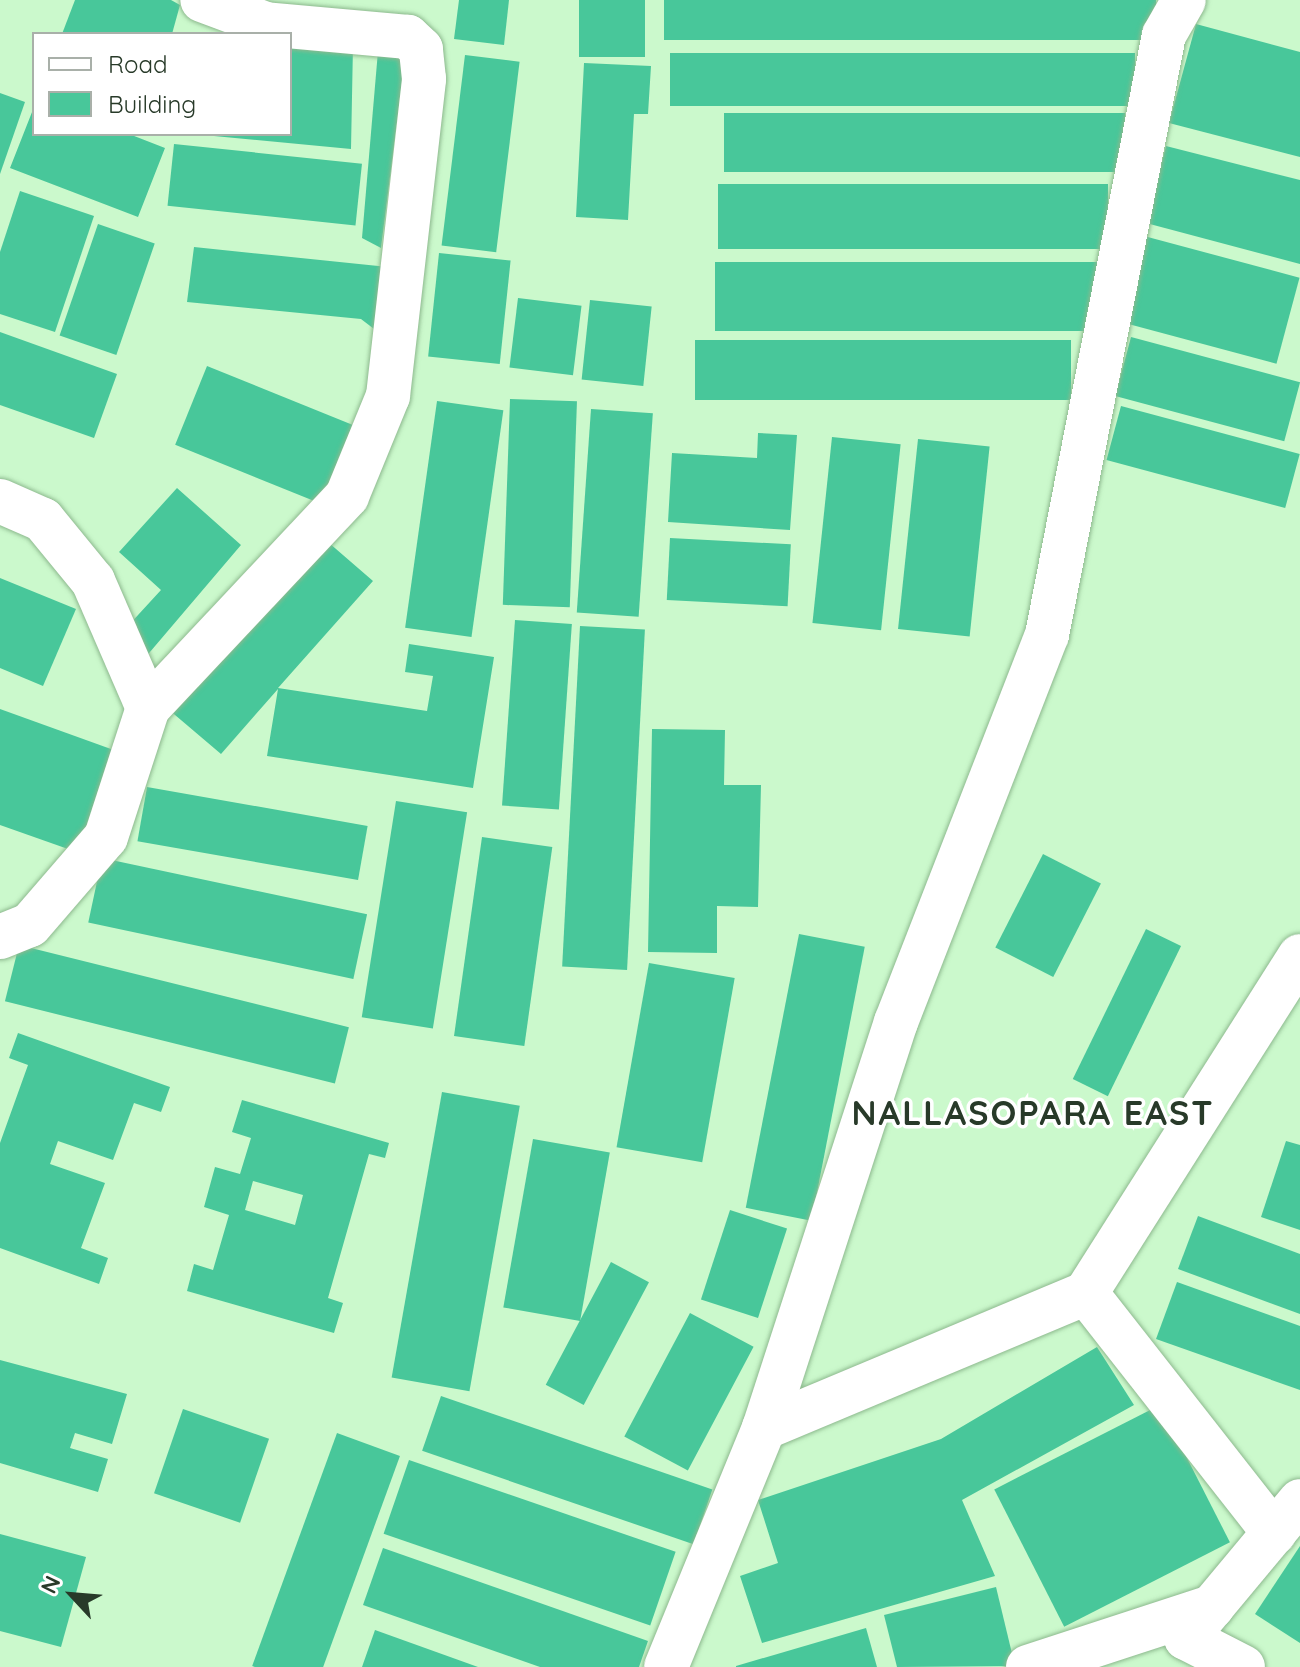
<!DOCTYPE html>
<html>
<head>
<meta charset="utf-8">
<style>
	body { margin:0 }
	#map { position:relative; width:1300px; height:1667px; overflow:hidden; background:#cbf9cc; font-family:Quicksand,sans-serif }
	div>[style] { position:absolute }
	.building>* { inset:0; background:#48c79a; transform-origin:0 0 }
	.roads { filter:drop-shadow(0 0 2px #8db98e) drop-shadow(0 0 2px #8db98e) }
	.street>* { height:44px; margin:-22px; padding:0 22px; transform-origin:22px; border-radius:22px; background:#fff }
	span { translate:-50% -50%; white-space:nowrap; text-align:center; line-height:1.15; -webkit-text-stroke:7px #fff; paint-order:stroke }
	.district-label { font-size:34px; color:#283a29; font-weight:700; letter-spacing:2px }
	.legend { position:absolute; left:32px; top:32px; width:260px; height:104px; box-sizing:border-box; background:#fff; border:2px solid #a9b0a9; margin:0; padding:10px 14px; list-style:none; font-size:24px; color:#283a29 }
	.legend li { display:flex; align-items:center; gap:16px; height:40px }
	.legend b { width:40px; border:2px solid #a9b0a9 }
	.north { position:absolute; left:32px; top:1555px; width:80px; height:80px; -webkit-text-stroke:6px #fff; paint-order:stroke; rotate:296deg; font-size:22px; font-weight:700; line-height:32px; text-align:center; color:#283a29 }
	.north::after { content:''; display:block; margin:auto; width:28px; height:36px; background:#283a29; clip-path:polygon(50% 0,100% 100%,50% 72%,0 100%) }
</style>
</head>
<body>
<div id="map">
	<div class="building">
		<div style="clip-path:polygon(75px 0,171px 0,180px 5px,172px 34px,62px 34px)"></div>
		<div style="clip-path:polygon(459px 0,509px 0,504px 45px,454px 39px)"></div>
		<div style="left:579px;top:0;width:66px;height:57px"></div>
		<div style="left:664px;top:0;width:492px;height:40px"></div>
		<div style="clip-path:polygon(1196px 24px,1300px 52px,1300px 157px,1169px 123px)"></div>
		<div style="clip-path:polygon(290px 40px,353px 45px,351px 149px,214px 136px,290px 134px)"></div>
		<div style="clip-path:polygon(378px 51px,405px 58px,381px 248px,362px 238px)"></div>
		<div style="left:670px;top:53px;width:465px;height:53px"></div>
		<div style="left:465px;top:55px;width:55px;height:192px;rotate:7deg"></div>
		<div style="clip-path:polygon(584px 63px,651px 66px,648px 114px,634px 114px,628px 220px,576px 217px)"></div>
		<div style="clip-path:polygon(0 93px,25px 102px,0 174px)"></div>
		<div style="clip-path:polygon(34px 107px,34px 134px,129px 134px,165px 148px,138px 217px,10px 168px)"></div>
		<div style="left:724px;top:113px;width:401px;height:59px"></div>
		<div style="left:174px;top:144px;width:189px;height:62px;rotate:6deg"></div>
		<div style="clip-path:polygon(1166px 146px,1300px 180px,1300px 264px,1146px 223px)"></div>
		<div style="left:718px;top:184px;width:390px;height:65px"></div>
		<div style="clip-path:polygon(20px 191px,94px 216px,55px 332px,0 314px,0 252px)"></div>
		<div style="left:98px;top:224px;width:60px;height:118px;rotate:19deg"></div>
		<div style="left:1144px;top:236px;width:161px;height:89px;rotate:15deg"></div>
		<div style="clip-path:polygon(194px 247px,388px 267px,378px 332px,361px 319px,187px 302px)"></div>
		<div style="left:439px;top:253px;width:72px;height:104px;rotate:6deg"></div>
		<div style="left:1097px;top:262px;width:69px;height:382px;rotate:90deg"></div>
		<div style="left:518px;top:298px;width:64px;height:70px;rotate:7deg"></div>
		<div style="left:590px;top:300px;width:62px;height:80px;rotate:6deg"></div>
		<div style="clip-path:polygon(0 332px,117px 374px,94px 438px,0 405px)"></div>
		<div style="left:1131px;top:337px;width:175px;height:61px;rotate:15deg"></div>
		<div style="left:695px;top:340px;width:376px;height:60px"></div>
		<div style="left:207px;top:366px;width:160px;height:85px;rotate:22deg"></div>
		<div style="left:510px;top:399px;width:67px;height:206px;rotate:2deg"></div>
		<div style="left:437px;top:401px;width:67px;height:229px;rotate:8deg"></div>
		<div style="left:1121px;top:406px;width:185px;height:56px;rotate:15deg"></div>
		<div style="left:591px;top:409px;width:62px;height:204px;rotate:4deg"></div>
		<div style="clip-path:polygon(758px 433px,797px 435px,790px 530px,668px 522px,672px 453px,757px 458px)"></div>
		<div style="left:832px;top:437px;width:69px;height:187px;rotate:6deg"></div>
		<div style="left:918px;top:439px;width:72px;height:191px;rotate:6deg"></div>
		<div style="clip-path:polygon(177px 488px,241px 545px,144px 659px,127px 627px,161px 590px,119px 552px)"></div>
		<div style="clip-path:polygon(321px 536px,373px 581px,278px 688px,427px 711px,433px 676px,405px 672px,409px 644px,494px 657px,473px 788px,267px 756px,278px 689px,221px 754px,168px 709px)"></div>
		<div style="left:670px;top:538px;width:121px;height:62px;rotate:3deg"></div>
		<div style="clip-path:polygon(0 578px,76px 609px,43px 686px,0 668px)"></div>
		<div style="left:515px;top:620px;width:57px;height:186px;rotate:4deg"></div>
		<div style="left:580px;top:626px;width:65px;height:341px;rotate:3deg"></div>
		<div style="clip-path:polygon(0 709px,122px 753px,85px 855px,0 825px)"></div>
		<div style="clip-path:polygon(652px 729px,725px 730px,724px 785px,761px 785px,758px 907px,717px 906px,717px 953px,648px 952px)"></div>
		<div style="left:147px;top:787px;width:224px;height:55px;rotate:10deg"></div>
		<div style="left:396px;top:801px;width:72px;height:219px;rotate:9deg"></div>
		<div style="left:482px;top:837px;width:71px;height:201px;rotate:8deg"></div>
		<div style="left:1043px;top:854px;width:65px;height:105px;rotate:27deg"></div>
		<div style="left:102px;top:858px;width:271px;height:66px;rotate:12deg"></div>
		<div style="left:1146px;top:929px;width:39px;height:167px;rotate:26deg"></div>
		<div style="left:799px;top:934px;width:67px;height:279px;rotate:11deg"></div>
		<div style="left:19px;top:945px;width:340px;height:58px;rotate:14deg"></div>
		<div style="left:649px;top:963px;width:87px;height:187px;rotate:10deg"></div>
		<div style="clip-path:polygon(18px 1033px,170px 1087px,161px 1112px,134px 1103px,113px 1160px,58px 1141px,50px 1164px,105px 1183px,81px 1248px,108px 1258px,99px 1284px,0 1248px,0 1143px,28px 1065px,9px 1058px)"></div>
		<div style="left:442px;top:1092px;width:79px;height:290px;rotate:10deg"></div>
		<div style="clip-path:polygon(evenodd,242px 1100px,389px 1143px,385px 1158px,369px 1154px,328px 1298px,343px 1303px,334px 1333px,187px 1291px,194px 1264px,213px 1270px,229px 1215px,204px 1207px,215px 1167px,240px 1174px,251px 1138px,232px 1132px,242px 1100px,253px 1181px,303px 1195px,295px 1225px,245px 1210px,253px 1181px)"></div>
		<div style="left:533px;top:1139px;width:78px;height:171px;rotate:10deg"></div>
		<div style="clip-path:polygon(1286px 1141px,1300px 1145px,1300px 1230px,1261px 1217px)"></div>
		<div style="left:730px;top:1210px;width:60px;height:94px;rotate:18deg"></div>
		<div style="clip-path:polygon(1198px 1216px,1300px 1254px,1300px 1314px,1178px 1269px)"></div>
		<div style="left:611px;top:1262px;width:43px;height:139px;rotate:28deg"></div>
		<div style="clip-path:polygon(1177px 1282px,1300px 1326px,1300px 1390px,1156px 1339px)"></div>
		<div style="left:690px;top:1313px;width:72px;height:140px;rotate:28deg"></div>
		<div style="clip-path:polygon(1097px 1347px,1134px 1405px,962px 1500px,995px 1576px,762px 1643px,740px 1576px,778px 1563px,758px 1500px,941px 1439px)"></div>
		<div style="clip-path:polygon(0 1360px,127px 1394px,112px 1444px,75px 1433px,70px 1448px,108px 1459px,98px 1492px,0 1463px)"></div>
		<div style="left:441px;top:1396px;width:287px;height:58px;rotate:19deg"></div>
		<div style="left:1160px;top:1405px;width:154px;height:186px;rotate:63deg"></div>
		<div style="left:183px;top:1409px;width:91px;height:89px;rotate:19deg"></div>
		<div style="left:337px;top:1433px;width:67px;height:248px;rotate:20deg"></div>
		<div style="left:409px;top:1460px;width:282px;height:78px;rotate:19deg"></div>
		<div style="clip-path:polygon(0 1534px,86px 1557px,61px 1647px,0 1631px)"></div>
		<div style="clip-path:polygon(1300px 1546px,1300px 1643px,1255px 1614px)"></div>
		<div style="clip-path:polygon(383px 1548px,648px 1641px,639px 1667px,540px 1667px,363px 1605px)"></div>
		<div style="clip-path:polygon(996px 1587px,1015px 1666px,897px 1667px,884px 1615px)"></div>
		<div style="clip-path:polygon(866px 1628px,877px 1667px,736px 1667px,736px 1666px)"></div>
		<div style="clip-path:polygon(375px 1630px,478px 1667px,362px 1667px)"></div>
	</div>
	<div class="roads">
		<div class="street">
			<div style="left:0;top:501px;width:47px;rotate:23.8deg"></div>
			<div style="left:43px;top:520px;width:79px;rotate:50.7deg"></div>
			<div style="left:93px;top:581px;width:138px;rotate:66.6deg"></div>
			<div style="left:0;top:937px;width:32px;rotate:-22deg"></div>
			<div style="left:30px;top:925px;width:116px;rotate:-49.2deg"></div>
			<div style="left:106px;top:837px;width:136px;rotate:-72deg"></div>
			<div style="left:148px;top:708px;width:291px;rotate:-46.8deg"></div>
			<div style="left:347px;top:496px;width:108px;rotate:-67.7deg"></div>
			<div style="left:388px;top:396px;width:319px;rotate:-83.5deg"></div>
			<div style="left:424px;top:79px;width:30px;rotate:-96deg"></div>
			<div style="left:421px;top:49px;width:18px;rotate:-137deg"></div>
			<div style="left:408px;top:37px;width:143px;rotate:-174.8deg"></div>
			<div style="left:266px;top:24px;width:68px;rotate:-159.4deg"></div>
			<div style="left:1086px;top:1293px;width:305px;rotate:51.9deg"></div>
			<div style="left:764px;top:1428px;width:349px;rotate:-22.7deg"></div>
			<div style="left:1086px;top:1293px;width:399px;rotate:-57.6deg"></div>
			<div style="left:666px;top:1667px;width:258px;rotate:-67.7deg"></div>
			<div style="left:764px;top:1428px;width:427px;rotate:-72deg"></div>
			<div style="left:896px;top:1022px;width:415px;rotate:-68.7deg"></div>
			<div style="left:1047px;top:635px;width:611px;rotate:-78.97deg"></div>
			<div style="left:1164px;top:35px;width:40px;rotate:-60.3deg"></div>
			<div style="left:1028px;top:1667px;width:194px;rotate:-18.1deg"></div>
			<div style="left:1243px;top:1667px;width:64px;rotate:-153deg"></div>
			<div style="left:1186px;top:1638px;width:178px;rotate:-50.2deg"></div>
		</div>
	</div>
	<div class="district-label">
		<span style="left:1033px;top:1113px">NALLASOPARA EAST</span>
	</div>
	<ul class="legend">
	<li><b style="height:10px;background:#fff"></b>Road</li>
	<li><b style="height:22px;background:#48c79a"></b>Building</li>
	</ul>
	<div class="north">N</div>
</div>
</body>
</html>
